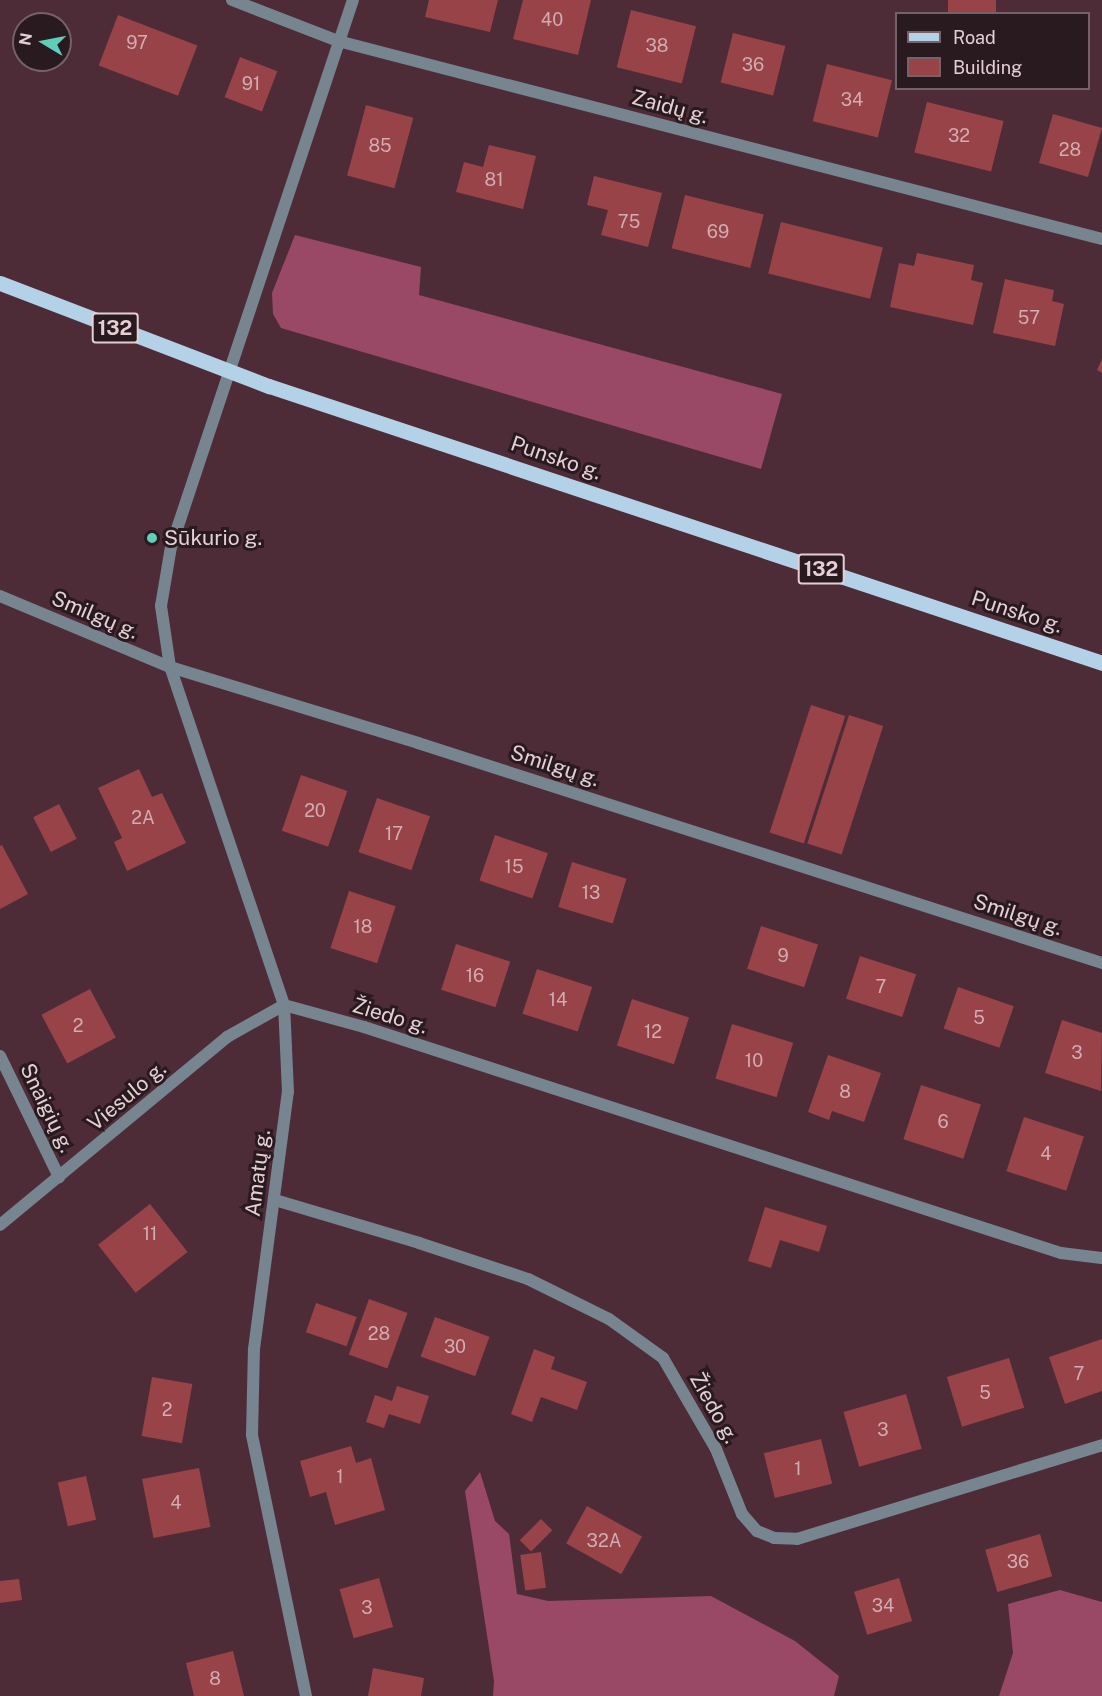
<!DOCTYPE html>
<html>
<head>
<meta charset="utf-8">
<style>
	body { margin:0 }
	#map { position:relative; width:1102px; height:1696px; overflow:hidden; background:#4d2c38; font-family:"Public Sans",sans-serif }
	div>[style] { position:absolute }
	.forest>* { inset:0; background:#994866 }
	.building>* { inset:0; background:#974348; transform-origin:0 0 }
	.street>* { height:12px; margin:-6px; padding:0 6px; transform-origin:6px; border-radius:6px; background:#778590 }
	.primary>* { height:15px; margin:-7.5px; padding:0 7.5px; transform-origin:7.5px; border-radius:7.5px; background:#b4d2e7 }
	.dots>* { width:16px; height:16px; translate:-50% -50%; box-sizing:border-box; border:3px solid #291a1f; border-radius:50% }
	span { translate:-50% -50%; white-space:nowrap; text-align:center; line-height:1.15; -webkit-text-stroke:6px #291a1f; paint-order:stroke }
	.number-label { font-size:18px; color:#d1acb2 }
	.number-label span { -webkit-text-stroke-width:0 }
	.shield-label span { padding:2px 4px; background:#291a1f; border:2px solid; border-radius:4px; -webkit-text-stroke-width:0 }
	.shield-label { font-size:20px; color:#e4cfd5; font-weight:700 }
	.street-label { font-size:21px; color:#e4cfd5 }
	.poi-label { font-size:21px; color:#e4cfd5 }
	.left { translate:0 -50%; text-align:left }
	.legend { position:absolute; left:895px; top:12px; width:195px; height:78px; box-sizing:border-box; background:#291a1f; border:2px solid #746268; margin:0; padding:8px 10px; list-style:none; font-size:18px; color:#e4cfd5 }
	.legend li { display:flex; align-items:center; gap:12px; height:30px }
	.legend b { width:30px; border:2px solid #746268 }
	.north { position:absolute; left:12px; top:12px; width:60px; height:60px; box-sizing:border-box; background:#291a1f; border:2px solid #746268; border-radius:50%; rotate:280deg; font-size:16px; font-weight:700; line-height:24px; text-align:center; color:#e4cfd5 }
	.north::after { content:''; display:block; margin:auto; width:21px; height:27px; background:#5eceb8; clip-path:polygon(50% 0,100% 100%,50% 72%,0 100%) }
</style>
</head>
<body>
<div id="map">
	<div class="forest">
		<div style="clip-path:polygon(295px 235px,421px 267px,419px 295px,782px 394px,761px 469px,281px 328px,273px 314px,272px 293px)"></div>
		<div style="clip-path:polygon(480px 1472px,495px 1521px,509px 1534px,517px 1594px,548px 1601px,711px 1596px,795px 1641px,839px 1676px,834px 1696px,493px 1696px,494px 1681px,465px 1491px)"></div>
		<div style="clip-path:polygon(1060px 1590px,1102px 1602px,1102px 1696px,999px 1696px,1013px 1653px,1008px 1604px)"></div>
	</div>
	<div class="building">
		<div style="clip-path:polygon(429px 0,498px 0,490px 32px,425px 17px)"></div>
		<div style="clip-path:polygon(523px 0,591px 0,578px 55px,513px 39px)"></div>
		<div style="left:948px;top:0;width:48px;height:14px"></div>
		<div style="left:631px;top:10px;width:67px;height:59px;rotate:14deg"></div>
		<div style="left:118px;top:15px;width:85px;height:54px;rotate:21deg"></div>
		<div style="left:733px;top:33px;width:54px;height:51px;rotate:14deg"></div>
		<div style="left:240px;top:57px;width:40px;height:43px;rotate:21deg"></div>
		<div style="left:827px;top:64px;width:67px;height:59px;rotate:14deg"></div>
		<div style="left:927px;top:102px;width:79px;height:52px;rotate:14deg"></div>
		<div style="left:366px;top:105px;width:49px;height:73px;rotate:15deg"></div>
		<div style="left:1053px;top:114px;width:51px;height:51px;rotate:16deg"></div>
		<div style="clip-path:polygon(489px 145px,536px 156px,523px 209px,456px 192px,464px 162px,483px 167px)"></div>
		<div style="clip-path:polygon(594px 176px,662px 193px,648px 247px,601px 235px,608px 210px,587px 205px)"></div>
		<div style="left:685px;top:195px;width:81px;height:55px;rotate:14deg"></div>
		<div style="left:781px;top:222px;width:105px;height:53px;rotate:14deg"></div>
		<div style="clip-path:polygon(917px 253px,974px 265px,971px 280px,983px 283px,973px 325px,890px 307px,899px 263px,914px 266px)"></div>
		<div style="clip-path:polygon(1005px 279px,1054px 290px,1052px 301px,1064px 304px,1055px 346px,993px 333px)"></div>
		<div style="clip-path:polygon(1102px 359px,1102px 373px,1097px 370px)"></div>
		<div style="left:811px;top:705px;width:36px;height:134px;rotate:18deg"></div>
		<div style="left:849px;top:715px;width:36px;height:135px;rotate:18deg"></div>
		<div style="clip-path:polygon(139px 769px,152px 797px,162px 793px,186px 843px,127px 871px,114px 842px,122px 838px,98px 788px)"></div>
		<div style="left:301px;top:775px;width:49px;height:59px;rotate:19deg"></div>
		<div style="left:377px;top:798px;width:56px;height:57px;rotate:19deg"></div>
		<div style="left:59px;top:804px;width:39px;height:29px;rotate:63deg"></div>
		<div style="left:495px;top:835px;width:56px;height:48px;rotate:19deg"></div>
		<div style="clip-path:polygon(2px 845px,28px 894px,0 909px,0 846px)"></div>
		<div style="left:572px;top:862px;width:57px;height:47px;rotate:17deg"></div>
		<div style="left:349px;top:891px;width:49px;height:60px;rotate:18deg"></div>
		<div style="left:761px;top:926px;width:60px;height:45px;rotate:18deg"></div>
		<div style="left:456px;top:944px;width:57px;height:48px;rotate:18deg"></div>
		<div style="left:860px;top:956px;width:59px;height:45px;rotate:18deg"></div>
		<div style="left:537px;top:969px;width:58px;height:47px;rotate:18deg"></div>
		<div style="left:958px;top:987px;width:59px;height:44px;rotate:19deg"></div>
		<div style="left:90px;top:989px;width:55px;height:55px;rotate:62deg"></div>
		<div style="left:632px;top:999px;width:60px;height:49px;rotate:18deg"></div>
		<div style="clip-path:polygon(1062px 1020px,1102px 1033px,1101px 1091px,1045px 1073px)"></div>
		<div style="left:732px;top:1024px;width:64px;height:57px;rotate:17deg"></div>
		<div style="clip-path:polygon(828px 1055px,881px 1073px,864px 1122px,832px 1111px,829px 1120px,808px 1112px)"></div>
		<div style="left:921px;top:1085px;width:63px;height:57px;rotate:18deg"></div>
		<div style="left:1024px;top:1117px;width:63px;height:57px;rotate:18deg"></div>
		<div style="left:150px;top:1204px;width:61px;height:66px;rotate:52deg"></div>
		<div style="clip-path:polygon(765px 1207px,827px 1226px,819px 1252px,780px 1240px,771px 1268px,748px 1261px)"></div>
		<div style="left:369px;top:1299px;width:41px;height:59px;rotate:20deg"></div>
		<div style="left:316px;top:1303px;width:43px;height:31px;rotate:19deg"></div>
		<div style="left:435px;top:1317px;width:58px;height:42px;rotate:20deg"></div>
		<div style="clip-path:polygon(1102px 1339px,1102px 1391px,1065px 1404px,1049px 1357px)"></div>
		<div style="clip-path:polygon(534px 1349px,555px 1357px,551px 1369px,587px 1382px,577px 1410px,541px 1397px,532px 1422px,511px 1414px)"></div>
		<div style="left:1009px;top:1358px;width:52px;height:65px;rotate:73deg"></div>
		<div style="left:152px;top:1377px;width:41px;height:60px;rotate:10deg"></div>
		<div style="clip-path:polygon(397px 1386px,429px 1396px,420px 1424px,389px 1414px,384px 1428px,366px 1422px,375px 1395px,392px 1401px)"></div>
		<div style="left:906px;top:1394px;width:57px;height:65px;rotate:74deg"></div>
		<div style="left:821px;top:1439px;width:46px;height:59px;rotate:76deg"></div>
		<div style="clip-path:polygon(351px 1446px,356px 1463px,371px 1458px,385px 1510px,335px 1525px,326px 1492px,310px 1497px,300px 1461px)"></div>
		<div style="left:199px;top:1468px;width:60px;height:58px;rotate:79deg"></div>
		<div style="left:86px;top:1476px;width:45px;height:29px;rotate:77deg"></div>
		<div style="left:587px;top:1506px;width:63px;height:43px;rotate:29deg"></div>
		<div style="left:541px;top:1519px;width:16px;height:30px;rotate:45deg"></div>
		<div style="left:1040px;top:1534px;width:44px;height:57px;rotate:74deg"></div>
		<div style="left:541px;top:1552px;width:36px;height:21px;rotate:82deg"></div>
		<div style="left:379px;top:1578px;width:51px;height:41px;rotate:74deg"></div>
		<div style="left:899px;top:1578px;width:45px;height:47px;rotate:73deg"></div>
		<div style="clip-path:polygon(19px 1579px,22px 1600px,0 1603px,0 1581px)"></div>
		<div style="clip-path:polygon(233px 1651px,244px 1696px,194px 1696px,186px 1663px)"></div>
		<div style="clip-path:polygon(373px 1668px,424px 1678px,421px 1696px,368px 1696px)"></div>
	</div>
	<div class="street">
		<div style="left:232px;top:0;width:114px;rotate:21.1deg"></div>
		<div style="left:338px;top:41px;width:789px;rotate:14.53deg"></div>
		<div style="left:0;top:596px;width:184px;rotate:22.7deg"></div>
		<div style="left:170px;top:667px;width:259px;rotate:17deg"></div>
		<div style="left:418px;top:743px;width:719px;rotate:17.83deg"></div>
		<div style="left:0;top:1056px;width:135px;rotate:64deg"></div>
		<div style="left:275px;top:1200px;width:150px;rotate:16.6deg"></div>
		<div style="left:419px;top:1243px;width:115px;rotate:18.3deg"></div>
		<div style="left:528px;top:1279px;width:90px;rotate:26.3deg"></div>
		<div style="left:609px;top:1319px;width:67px;rotate:35.8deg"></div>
		<div style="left:663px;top:1358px;width:105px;rotate:59.8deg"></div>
		<div style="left:716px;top:1449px;width:70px;rotate:68.2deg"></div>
		<div style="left:742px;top:1514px;width:23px;rotate:49deg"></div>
		<div style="left:757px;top:1531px;width:18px;rotate:22deg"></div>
		<div style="left:774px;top:1538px;width:23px;rotate:2deg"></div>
		<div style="left:797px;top:1539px;width:319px;rotate:-17.1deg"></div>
		<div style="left:0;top:1225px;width:295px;rotate:-39.6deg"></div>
		<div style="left:227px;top:1037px;width:65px;rotate:-29.3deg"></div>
		<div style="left:284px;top:1005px;width:83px;rotate:15.4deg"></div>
		<div style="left:364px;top:1027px;width:733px;rotate:17.97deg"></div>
		<div style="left:1061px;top:1253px;width:41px;rotate:7deg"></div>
		<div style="left:306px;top:1696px;width:267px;rotate:-101.7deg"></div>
		<div style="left:252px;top:1435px;width:86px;rotate:-88.7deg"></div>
		<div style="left:254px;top:1349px;width:259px;rotate:-82.5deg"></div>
		<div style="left:288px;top:1092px;width:87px;rotate:-92.6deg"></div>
		<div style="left:284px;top:1005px;width:357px;rotate:-108.6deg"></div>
		<div style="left:170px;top:667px;width:62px;rotate:-98.4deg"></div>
		<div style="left:161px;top:606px;width:60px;rotate:-80.4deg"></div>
		<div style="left:171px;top:547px;width:576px;rotate:-71.6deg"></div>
	</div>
	<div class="primary">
		<div style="left:0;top:283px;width:288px;rotate:21deg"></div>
		<div style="left:269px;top:386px;width:878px;rotate:18.39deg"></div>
	</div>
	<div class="dots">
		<div style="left:152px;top:538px;background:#5eceb8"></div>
	</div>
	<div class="number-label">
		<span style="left:552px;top:20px">40</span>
		<span style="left:137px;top:43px">97</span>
		<span style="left:657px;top:46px">38</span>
		<span style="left:753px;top:65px">36</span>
		<span style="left:251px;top:84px">91</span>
		<span style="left:852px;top:100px">34</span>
		<span style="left:959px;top:136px">32</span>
		<span style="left:380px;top:146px">85</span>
		<span style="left:1070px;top:150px">28</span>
		<span style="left:494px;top:180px">81</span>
		<span style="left:629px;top:222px">75</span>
		<span style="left:718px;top:232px">69</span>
		<span style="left:1029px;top:318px">57</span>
		<span style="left:315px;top:811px">20</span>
		<span style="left:143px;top:818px">2A</span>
		<span style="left:394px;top:834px">17</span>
		<span style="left:514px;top:867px">15</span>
		<span style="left:591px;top:893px">13</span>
		<span style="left:363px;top:927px">18</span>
		<span style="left:783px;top:956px">9</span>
		<span style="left:475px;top:976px">16</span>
		<span style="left:881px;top:987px">7</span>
		<span style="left:558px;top:1000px">14</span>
		<span style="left:979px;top:1018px">5</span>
		<span style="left:78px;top:1026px">2</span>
		<span style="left:653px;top:1032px">12</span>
		<span style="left:1077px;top:1053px">3</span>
		<span style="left:754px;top:1061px">10</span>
		<span style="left:845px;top:1092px">8</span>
		<span style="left:943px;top:1122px">6</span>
		<span style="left:1046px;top:1154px">4</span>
		<span style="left:150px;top:1234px">11</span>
		<span style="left:379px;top:1334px">28</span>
		<span style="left:455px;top:1347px">30</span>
		<span style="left:1079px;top:1374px">7</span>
		<span style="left:985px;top:1393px">5</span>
		<span style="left:167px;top:1410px">2</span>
		<span style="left:883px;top:1430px">3</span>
		<span style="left:798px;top:1469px">1</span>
		<span style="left:340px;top:1477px">1</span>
		<span style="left:176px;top:1503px">4</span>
		<span style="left:604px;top:1541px">32A</span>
		<span style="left:1018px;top:1562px">36</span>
		<span style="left:883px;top:1606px">34</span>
		<span style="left:367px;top:1608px">3</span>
		<span style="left:215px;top:1679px">8</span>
	</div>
	<div class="shield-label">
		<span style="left:115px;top:328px">132</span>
		<span style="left:821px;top:569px">132</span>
	</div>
	<div class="street-label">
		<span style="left:670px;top:107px;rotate:15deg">Zaidų g.</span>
		<span style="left:556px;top:458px;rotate:19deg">Punsko g.</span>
		<span style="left:1017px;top:612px;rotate:18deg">Punsko g.</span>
		<span style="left:95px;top:615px;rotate:23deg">Smilgų g.</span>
		<span style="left:555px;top:766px;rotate:18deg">Smilgų g.</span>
		<span style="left:1018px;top:915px;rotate:18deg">Smilgų g.</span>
		<span style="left:390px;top:1016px;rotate:17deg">Žiedo g.</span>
		<span style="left:127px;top:1096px;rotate:-40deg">Viesulo g.</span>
		<span style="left:47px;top:1108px;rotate:64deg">Snaigių g.</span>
		<span style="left:258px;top:1173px;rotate:-83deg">Amatų g.</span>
		<span style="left:714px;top:1408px;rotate:61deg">Žiedo g.</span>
	</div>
	<div class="poi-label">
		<span class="left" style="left:164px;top:538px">Sūkurio g.</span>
	</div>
	<ul class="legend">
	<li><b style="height:8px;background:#b4d2e7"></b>Road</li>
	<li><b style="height:16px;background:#974348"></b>Building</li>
	</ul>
	<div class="north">N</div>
</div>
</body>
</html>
